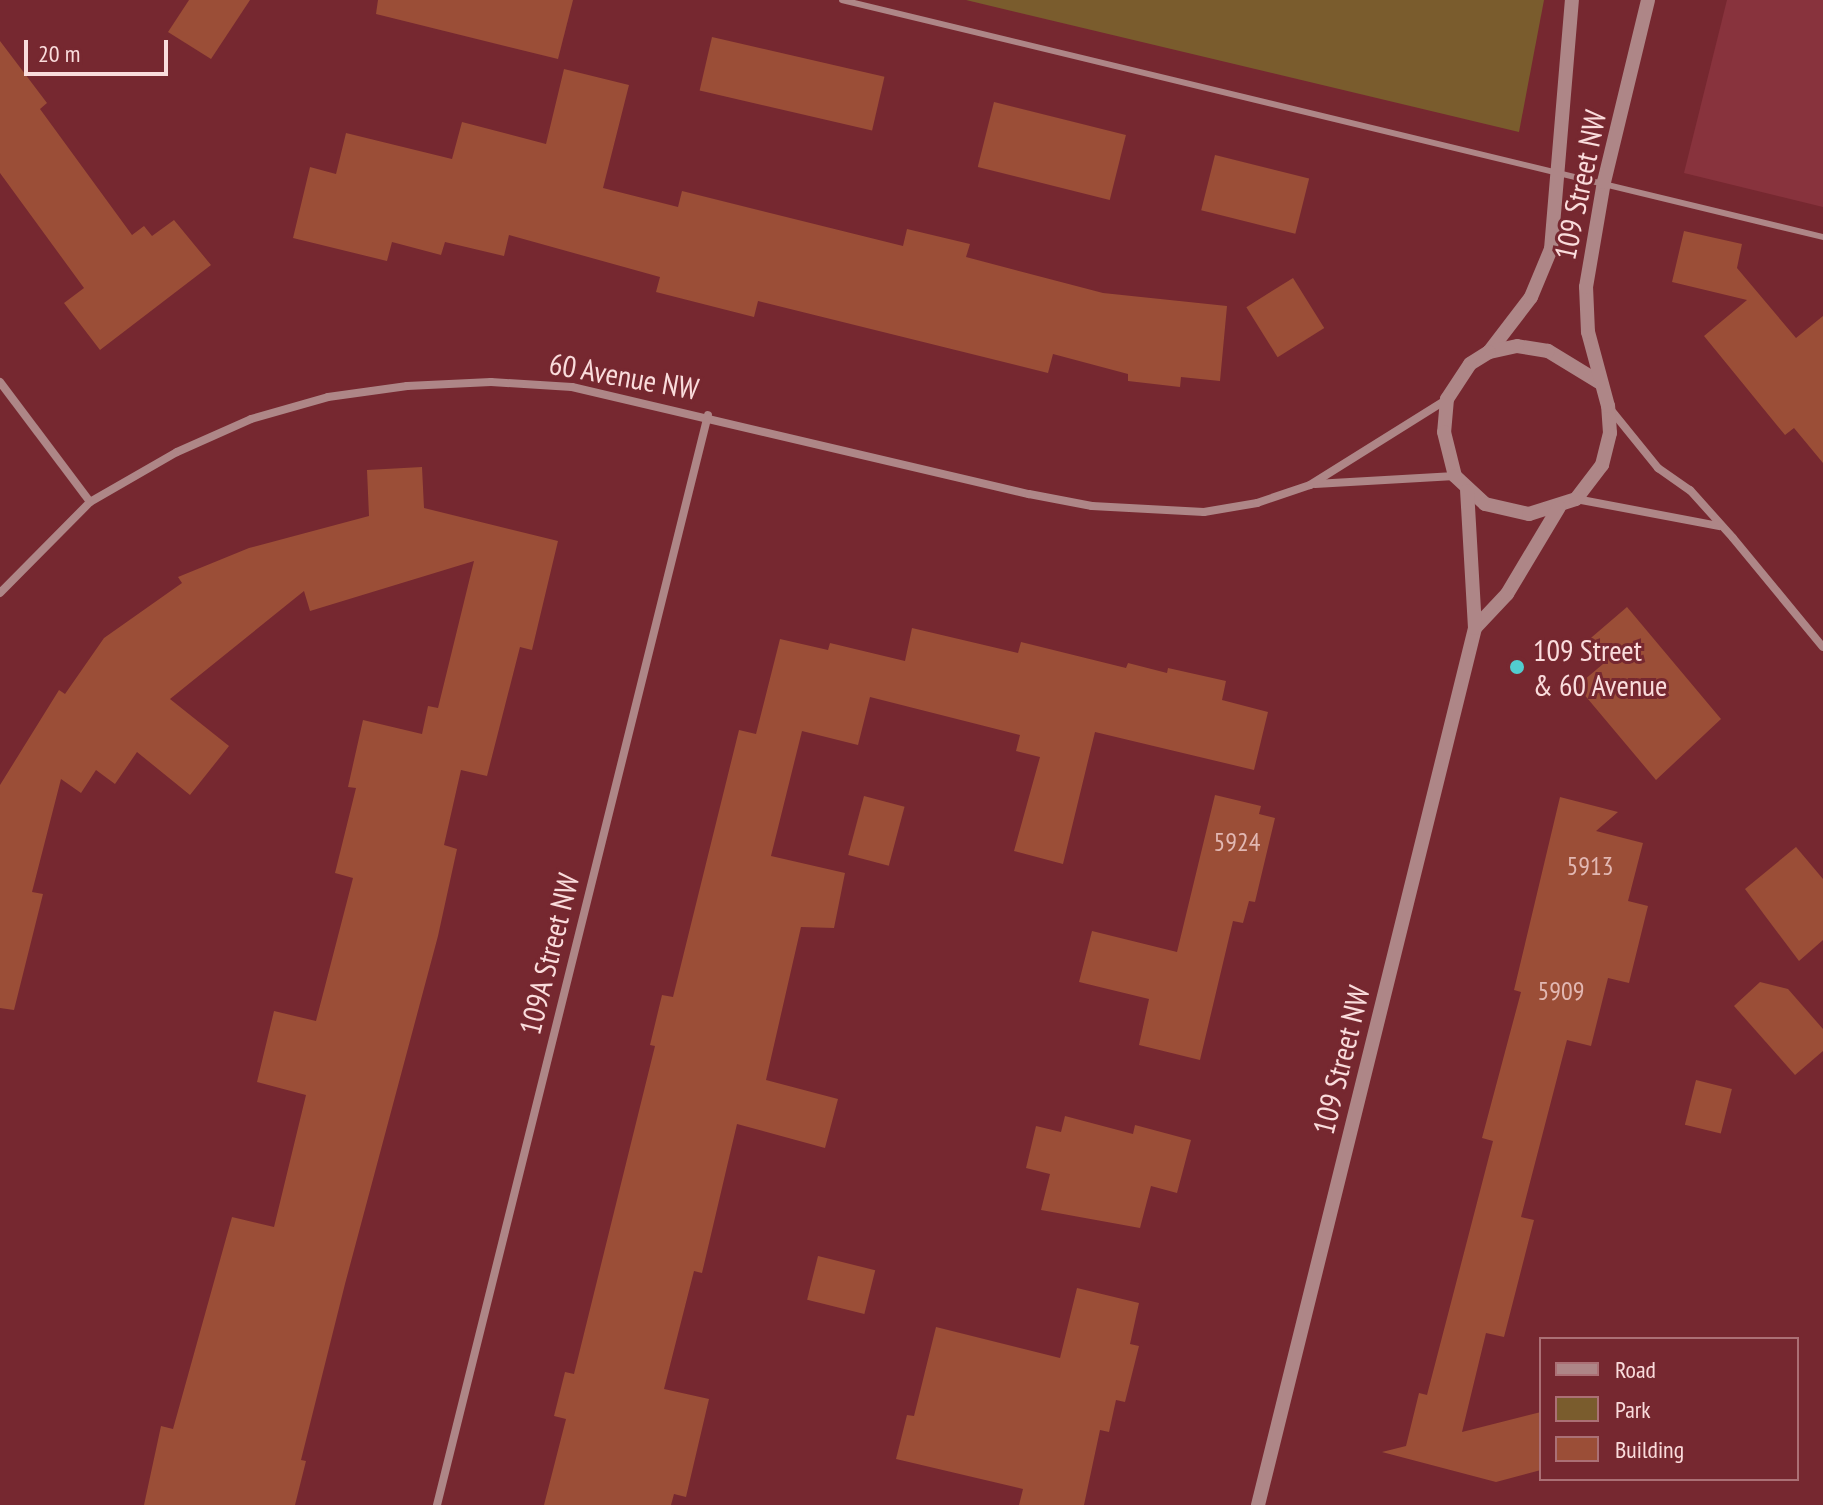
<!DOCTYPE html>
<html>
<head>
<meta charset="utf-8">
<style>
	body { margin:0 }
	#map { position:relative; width:1823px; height:1505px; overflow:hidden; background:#762830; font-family:"PT Sans Narrow",sans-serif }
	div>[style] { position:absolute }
	.built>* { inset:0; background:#88333d }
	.green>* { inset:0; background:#7a5c2d }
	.building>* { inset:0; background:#9b4e37; transform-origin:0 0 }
	.service>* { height:6px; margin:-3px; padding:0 3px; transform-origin:3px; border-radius:3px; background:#ae8687 }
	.minor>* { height:8px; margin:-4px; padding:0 4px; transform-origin:4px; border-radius:4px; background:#ae8687 }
	.tertiary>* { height:14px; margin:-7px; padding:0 7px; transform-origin:7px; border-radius:7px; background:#ae8687 }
	.dots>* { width:22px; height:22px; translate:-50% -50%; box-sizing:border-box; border:4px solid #762830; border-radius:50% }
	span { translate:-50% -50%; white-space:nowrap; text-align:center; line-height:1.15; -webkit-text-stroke:6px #762830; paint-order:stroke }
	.number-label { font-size:26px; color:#e2b8b3 }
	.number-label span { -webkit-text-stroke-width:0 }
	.street-label { font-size:30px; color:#fadcdc }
	.poi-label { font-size:30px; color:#fadcdc }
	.left { translate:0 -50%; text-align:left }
	.legend { position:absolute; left:1539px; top:1337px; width:260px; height:144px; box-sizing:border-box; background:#762830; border:2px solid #ab7075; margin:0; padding:10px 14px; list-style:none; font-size:24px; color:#fadcdc }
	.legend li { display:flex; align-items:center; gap:16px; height:40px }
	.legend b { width:40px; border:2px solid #ab7075 }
	.scale { position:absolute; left:24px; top:40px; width:144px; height:36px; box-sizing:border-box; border:4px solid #fadcdc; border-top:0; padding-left:10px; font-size:24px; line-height:28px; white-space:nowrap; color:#fadcdc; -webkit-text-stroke:6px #762830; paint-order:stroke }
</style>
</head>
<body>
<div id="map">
	<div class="built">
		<div style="clip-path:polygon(1727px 0,1823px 0,1823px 207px,1684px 173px)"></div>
	</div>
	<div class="green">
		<div style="clip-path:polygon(966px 0,1544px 0,1519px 132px)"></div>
	</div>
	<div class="building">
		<div style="clip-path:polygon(189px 0,250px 0,211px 59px,168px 32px)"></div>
		<div style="clip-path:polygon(378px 0,573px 0,558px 59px,376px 14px)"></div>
		<div style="left:712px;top:37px;width:177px;height:55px;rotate:13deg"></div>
		<div style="clip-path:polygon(0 41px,47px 103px,40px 109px,132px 235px,144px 226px,152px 236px,174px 220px,211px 265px,100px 350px,64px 303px,84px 288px,0 173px)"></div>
		<div style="clip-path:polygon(564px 69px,629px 85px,603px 188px,678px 207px,682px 191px,903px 246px,907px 229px,970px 244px,966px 257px,1103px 293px,1227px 306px,1220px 381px,1181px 377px,1180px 387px,1128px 381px,1128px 374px,1053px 354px,1048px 373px,758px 301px,754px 317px,656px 292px,660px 277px,509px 235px,504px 256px,445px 242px,441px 255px,392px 242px,387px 261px,293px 238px,310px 167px,336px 174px,346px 133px,452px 159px,462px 122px,546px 144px)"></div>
		<div style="left:994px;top:102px;width:136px;height:67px;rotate:14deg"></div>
		<div style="left:1215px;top:155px;width:97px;height:57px;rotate:14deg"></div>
		<div style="clip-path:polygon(1684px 231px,1742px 244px,1737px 268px,1796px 338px,1823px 316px,1823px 463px,1794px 428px,1785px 435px,1704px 336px,1747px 300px,1672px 282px)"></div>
		<div style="left:1293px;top:278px;width:59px;height:55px;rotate:58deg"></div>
		<div style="clip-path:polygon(422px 467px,424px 508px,558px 541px,532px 650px,520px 647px,487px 776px,461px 770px,444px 845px,457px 849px,438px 936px,345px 1284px,301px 1460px,306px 1461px,295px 1505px,144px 1505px,161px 1426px,173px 1429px,232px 1217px,274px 1227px,306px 1095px,257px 1082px,274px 1011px,316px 1021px,353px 878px,335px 873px,356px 788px,348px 787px,363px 720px,422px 734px,428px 706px,438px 708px,474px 561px,310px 611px,304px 591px,170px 699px,229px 746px,190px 795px,137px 752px,115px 784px,96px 770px,81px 793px,61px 779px,32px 892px,43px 894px,14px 1010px,0 1008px,0 785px,59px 690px,65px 694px,104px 638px,182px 583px,178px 577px,249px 548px,369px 516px,367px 470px)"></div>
		<div style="clip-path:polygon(1627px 607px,1721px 719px,1656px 780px,1577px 686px,1603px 664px,1585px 643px)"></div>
		<div style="clip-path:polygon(912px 628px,1018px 653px,1021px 642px,1126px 668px,1128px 663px,1167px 673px,1168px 668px,1226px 681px,1222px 700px,1268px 712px,1254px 770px,1095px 732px,1063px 864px,1014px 851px,1040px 757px,1016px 751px,1020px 735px,870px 697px,858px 745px,802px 731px,771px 856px,845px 873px,834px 928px,801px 927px,766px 1080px,838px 1099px,825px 1148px,737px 1124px,702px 1273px,694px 1271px,664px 1389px,709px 1399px,686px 1497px,674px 1494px,671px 1505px,544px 1505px,566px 1419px,554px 1416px,565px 1372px,574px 1374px,655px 1046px,650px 1045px,662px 995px,673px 997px,739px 730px,756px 734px,780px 639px,828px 650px,830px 643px,905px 661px)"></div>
		<div style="clip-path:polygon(1215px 795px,1261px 806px,1259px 814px,1275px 818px,1255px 902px,1249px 901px,1243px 923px,1233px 921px,1200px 1060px,1139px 1045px,1149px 999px,1079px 982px,1092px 931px,1177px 952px)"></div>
		<div style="left:864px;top:796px;width:42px;height:61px;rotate:15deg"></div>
		<div style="clip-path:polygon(1560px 797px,1618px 812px,1596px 831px,1643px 843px,1628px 901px,1648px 906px,1629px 983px,1608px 978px,1591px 1046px,1567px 1040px,1521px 1217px,1534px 1220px,1504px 1337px,1486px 1333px,1462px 1432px,1541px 1412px,1541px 1470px,1496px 1482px,1382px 1452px,1406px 1446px,1419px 1393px,1427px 1395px,1493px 1141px,1482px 1138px,1521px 992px,1514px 990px)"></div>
		<div style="clip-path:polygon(1796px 847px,1823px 879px,1823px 940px,1799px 961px,1745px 889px)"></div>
		<div style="clip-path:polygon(1760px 982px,1788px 989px,1823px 1029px,1823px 1051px,1795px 1075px,1734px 1006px)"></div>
		<div style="left:1696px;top:1080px;width:37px;height:46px;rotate:14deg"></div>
		<div style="clip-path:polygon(1065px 1116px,1133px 1134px,1135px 1125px,1191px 1140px,1177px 1193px,1151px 1186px,1140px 1228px,1041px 1210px,1050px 1174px,1026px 1168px,1036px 1126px,1061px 1132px)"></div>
		<div style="left:818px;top:1256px;width:59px;height:45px;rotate:14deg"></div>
		<div style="clip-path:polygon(1077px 1288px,1139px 1303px,1130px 1344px,1139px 1346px,1125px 1402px,1116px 1400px,1109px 1432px,1100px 1430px,1084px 1505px,1019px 1505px,1023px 1489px,896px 1459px,907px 1415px,914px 1416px,936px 1327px,1060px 1358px)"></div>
	</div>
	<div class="service">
		<div style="left:842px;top:0;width:1009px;rotate:13.58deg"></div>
	</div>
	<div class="minor">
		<div style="left:0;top:382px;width:150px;rotate:53.1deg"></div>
		<div style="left:1611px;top:410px;width:75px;rotate:51deg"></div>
		<div style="left:1658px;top:468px;width:39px;rotate:35deg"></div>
		<div style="left:1690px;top:490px;width:64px;rotate:48.1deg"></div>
		<div style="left:1733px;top:538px;width:141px;rotate:50.5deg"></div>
		<div style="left:1315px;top:484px;width:140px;rotate:-3.3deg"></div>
		<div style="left:1576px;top:499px;width:146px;rotate:10.7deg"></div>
		<div style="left:0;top:593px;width:128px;rotate:-45.3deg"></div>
		<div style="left:90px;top:502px;width:100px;rotate:-29.9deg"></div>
		<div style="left:177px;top:452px;width:81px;rotate:-24deg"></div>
		<div style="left:251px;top:419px;width:80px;rotate:-15.9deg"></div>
		<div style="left:328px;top:397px;width:80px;rotate:-7.9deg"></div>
		<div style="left:407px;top:386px;width:84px;rotate:-2.7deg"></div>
		<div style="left:491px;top:382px;width:81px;rotate:3.5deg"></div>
		<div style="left:572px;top:387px;width:469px;rotate:13.2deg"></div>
		<div style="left:1029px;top:494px;width:64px;rotate:10.8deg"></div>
		<div style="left:1092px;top:506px;width:112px;rotate:3.1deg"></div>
		<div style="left:1204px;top:512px;width:54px;rotate:-9.6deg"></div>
		<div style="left:1257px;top:503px;width:56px;rotate:-18.8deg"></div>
		<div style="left:1310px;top:485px;width:160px;rotate:-32deg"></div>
		<div style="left:437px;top:1505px;width:1123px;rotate:-76.04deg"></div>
	</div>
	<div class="tertiary">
		<div style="left:1489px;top:352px;width:69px;rotate:-52.6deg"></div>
		<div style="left:1531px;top:297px;width:52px;rotate:-67.4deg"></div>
		<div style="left:1551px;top:249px;width:250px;rotate:-85.2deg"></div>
		<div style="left:1599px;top:382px;width:60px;rotate:-148.7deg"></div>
		<div style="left:1548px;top:351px;width:31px;rotate:-171deg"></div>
		<div style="left:1517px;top:346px;width:29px;rotate:168deg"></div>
		<div style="left:1489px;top:352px;width:22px;rotate:148deg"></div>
		<div style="left:1470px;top:364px;width:42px;rotate:123.3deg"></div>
		<div style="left:1447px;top:399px;width:33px;rotate:95deg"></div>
		<div style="left:1444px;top:432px;width:45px;rotate:76deg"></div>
		<div style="left:1455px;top:476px;width:41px;rotate:43deg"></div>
		<div style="left:1485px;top:504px;width:45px;rotate:12.8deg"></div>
		<div style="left:1529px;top:514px;width:49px;rotate:-17.7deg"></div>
		<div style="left:1576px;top:499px;width:43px;rotate:-52.6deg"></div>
		<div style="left:1602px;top:465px;width:33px;rotate:-76deg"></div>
		<div style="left:1610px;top:433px;width:27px;rotate:-94deg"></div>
		<div style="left:1608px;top:406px;width:77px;rotate:-105.1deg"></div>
		<div style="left:1588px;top:332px;width:45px;rotate:-92.5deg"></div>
		<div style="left:1586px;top:287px;width:107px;rotate:-80.3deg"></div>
		<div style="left:1604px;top:182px;width:187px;rotate:-76.4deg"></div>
		<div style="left:1475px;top:628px;width:47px;rotate:-46.7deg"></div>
		<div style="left:1507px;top:594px;width:101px;rotate:-59.1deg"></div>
		<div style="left:1258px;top:1505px;width:903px;rotate:-76.1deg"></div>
		<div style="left:1475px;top:628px;width:137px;rotate:-93.3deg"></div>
	</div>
	<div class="dots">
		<div style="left:1517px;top:667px;background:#52cdcf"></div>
	</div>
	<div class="number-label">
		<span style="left:1237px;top:842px">5924</span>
		<span style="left:1590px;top:866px">5913</span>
		<span style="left:1561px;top:991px">5909</span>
	</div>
	<div class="street-label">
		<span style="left:1580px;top:185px;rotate:-78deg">109 Street NW</span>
		<span style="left:624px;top:376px;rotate:10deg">60 Avenue NW</span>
		<span style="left:549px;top:954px;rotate:-76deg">109A Street NW</span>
		<span style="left:1341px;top:1060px;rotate:-76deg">109 Street NW</span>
	</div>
	<div class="poi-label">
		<span class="left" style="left:1533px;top:667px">109 Street<br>&amp; 60 Avenue</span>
	</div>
	<ul class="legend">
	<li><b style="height:10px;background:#ae8687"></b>Road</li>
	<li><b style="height:22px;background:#7a5c2d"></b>Park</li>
	<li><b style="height:22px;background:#9b4e37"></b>Building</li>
	</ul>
	<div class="scale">20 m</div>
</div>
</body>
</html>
